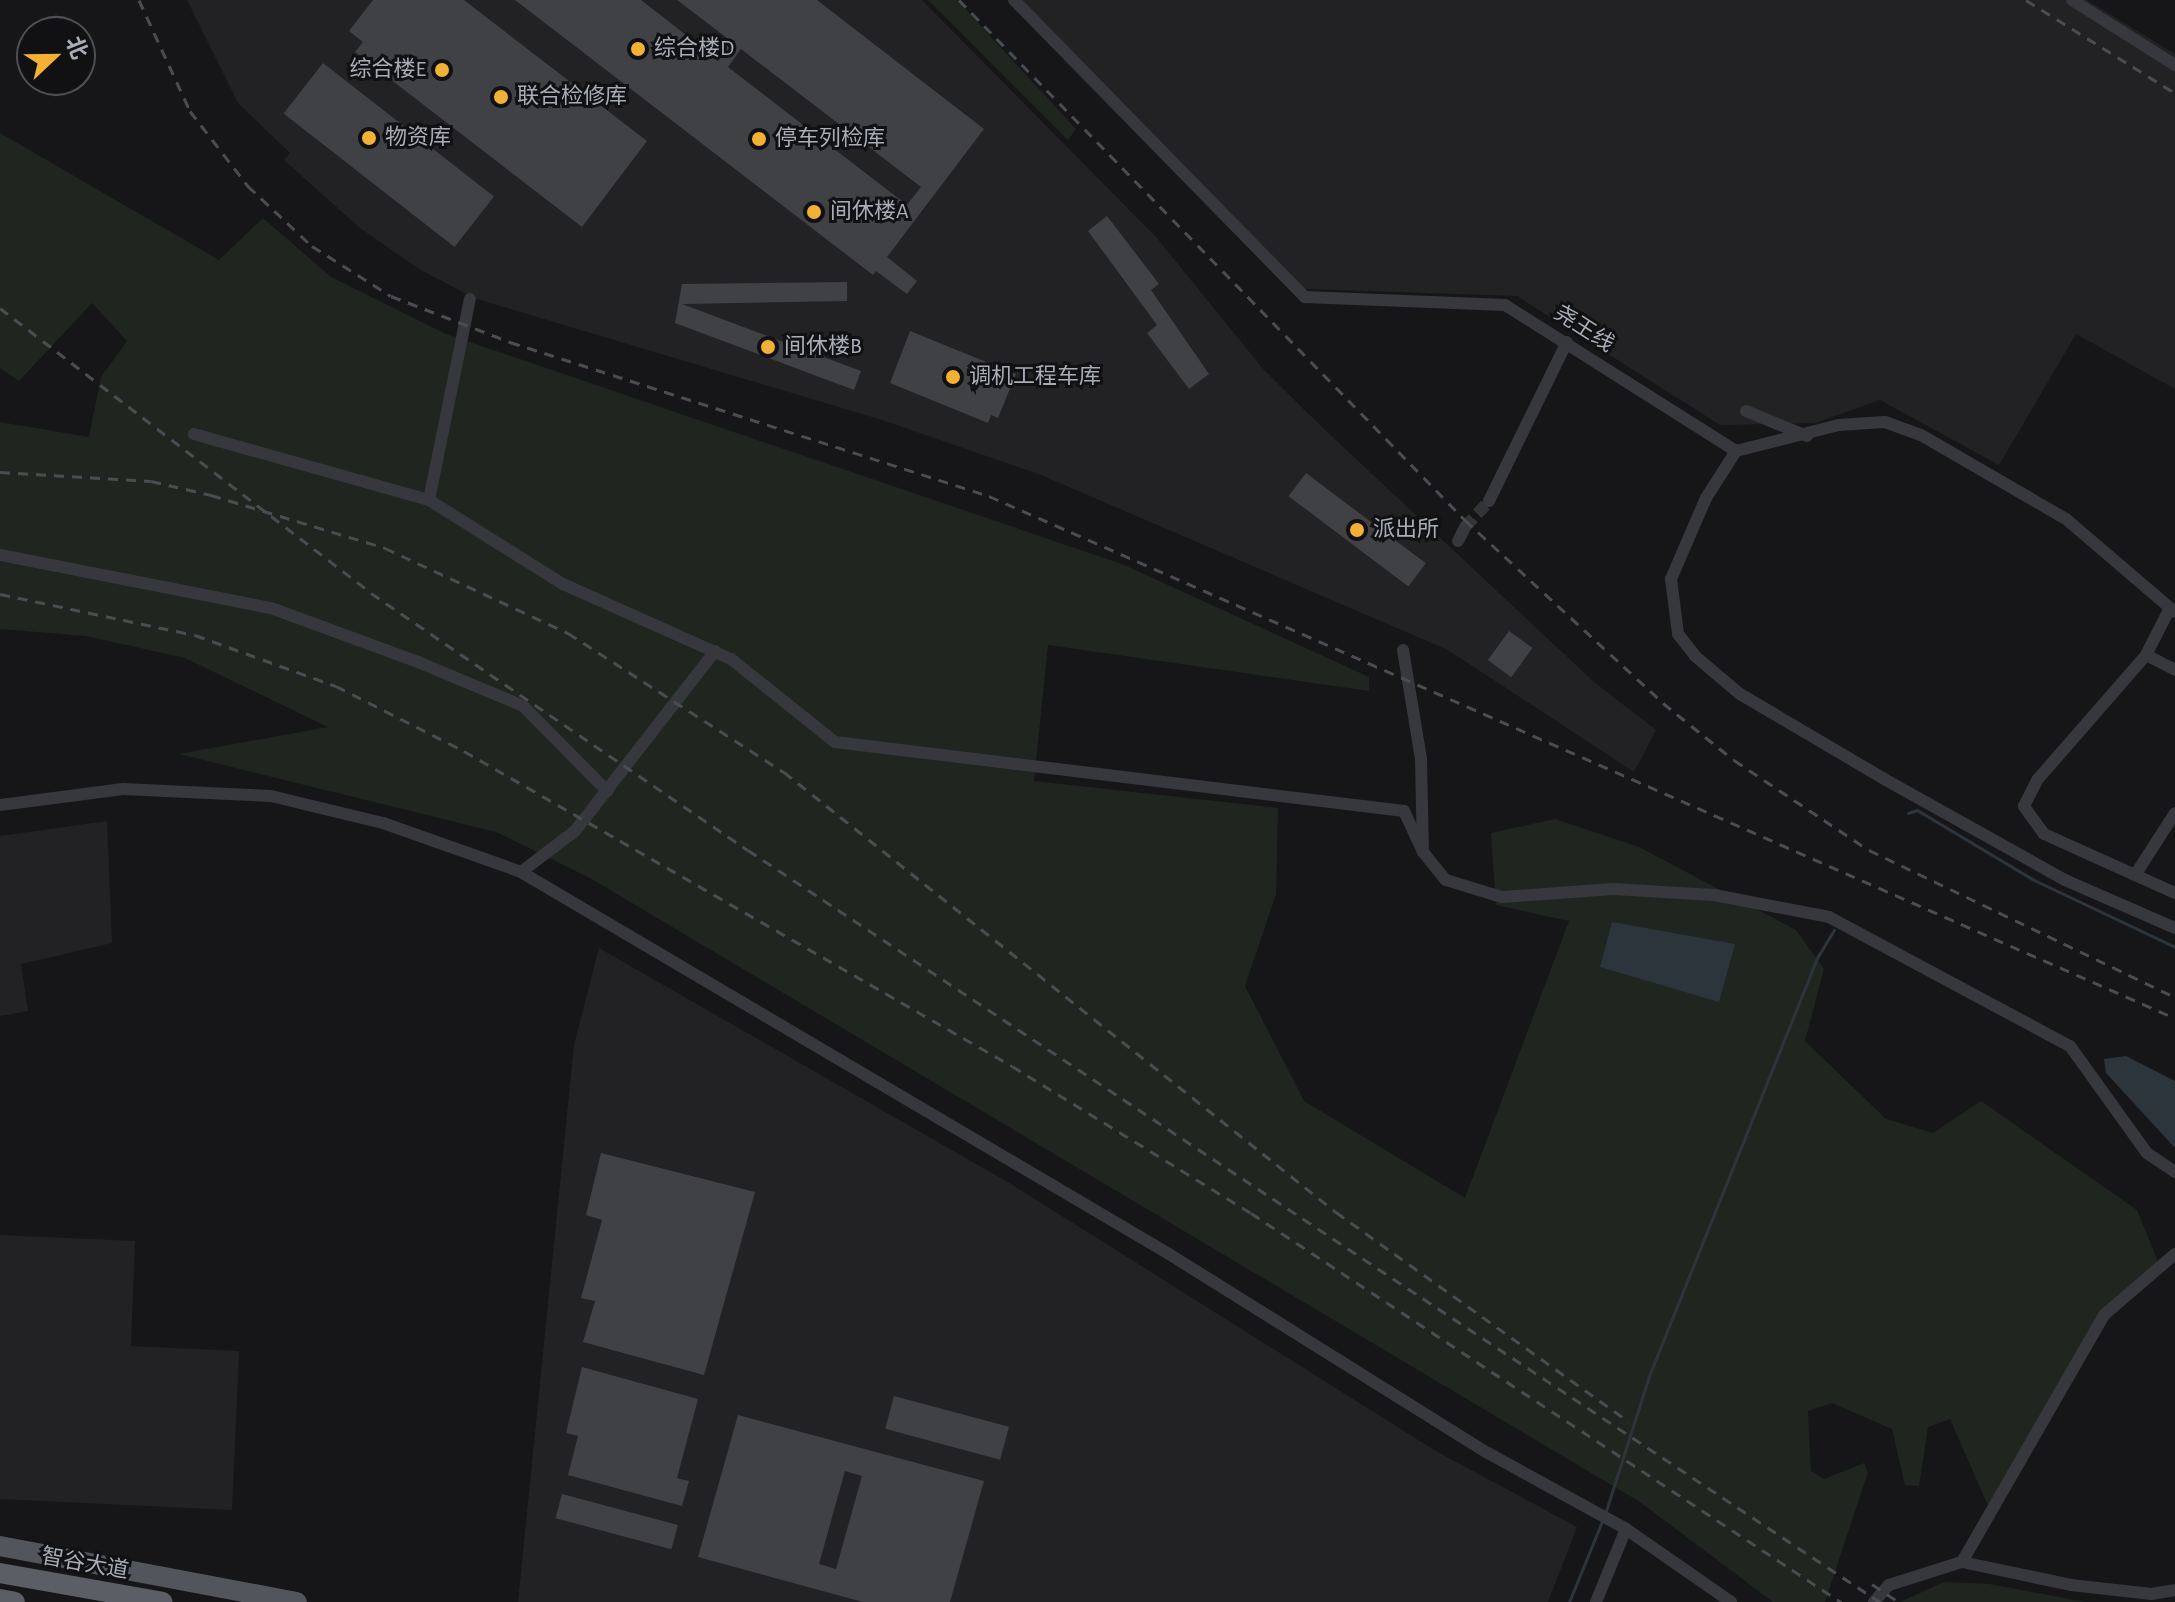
<!DOCTYPE html>
<html>
<head>
<meta charset="utf-8">
<style>
	body { margin:0 }
	#map { position:relative; width:2175px; height:1602px; overflow:hidden; background:#161618; font-family:"Alegreya Sans","Noto Sans SC",sans-serif }
	div>[style] { position:absolute }
	.built>* { inset:0; background:#222225 }
	.green>* { inset:0; background:#1e261f }
	.water>* { inset:0; background:#2c353c }
	.stream>* { height:3px; margin:-1.5px; padding:0 1.5px; transform-origin:1.5px; border-radius:1.5px; background:#2c353c }
	.building>* { inset:0; background:#404145; transform-origin:0 0 }
	.minor-tunnel>* { height:12px; margin-top:-6px; transform-origin:0; background:repeating-linear-gradient(90deg,#333438 0 12px,transparent 0 18px) }
	.minor>* { height:12px; margin:-6px; padding:0 6px; transform-origin:6px; border-radius:6px; background:#37383d }
	.primary>* { height:20px; margin:-10px; padding:0 10px; transform-origin:10px; border-radius:10px; background:#53555c }
	.trunk>* { height:20px; margin:-10px; padding:0 10px; transform-origin:10px; border-radius:10px; background:#5b5e65 }
	.rail>* { height:3px; margin-top:-1.5px; transform-origin:0; background:repeating-linear-gradient(90deg,#4a4c52 0 10px,transparent 0 18px) }
	.dots>* { width:22px; height:22px; translate:-50% -50%; box-sizing:border-box; border:4px solid #111113; border-radius:50% }
	span { translate:-50% -50%; white-space:nowrap; text-align:center; line-height:1.15; -webkit-text-stroke:6px #111113; paint-order:stroke }
	.poi-label { font-size:22px; color:#a8adb8 }
	.left { translate:0 -50%; text-align:left }
	.right { translate:-100% -50%; text-align:right }
	.street-label { font-size:22px; color:#a8adb8 }
	.north { position:absolute; left:16px; top:16px; width:80px; height:80px; box-sizing:border-box; background:#111113; border:2px solid #4d4f55; border-radius:50%; rotate:68deg; font-size:22px; font-weight:700; line-height:32px; text-align:center; color:#a8adb8 }
	.north::after { content:''; display:block; margin:auto; width:28px; height:36px; background:#f2b134; clip-path:polygon(50% 0,100% 100%,50% 72%,0 100%) }
</style>
</head>
<body>
<div id="map">
	<div class="built">
		<div style="clip-path:polygon(187px 0,922px 0,1156px 237px,1264px 370px,1324px 429px,1594px 682px,1656px 730px,1634px 772px,1448px 650px,1041px 475px,882px 420px,474px 298px,419px 269px,360px 228px,284px 160px,290px 153px,238px 103px)"></div>
		<div style="clip-path:polygon(1015px 0,2087px 0,2175px 54px,2175px 389px,2076px 334px,1999px 465px,1880px 400px,1815px 423px,1720px 425px,1517px 296px,1305px 289px)"></div>
		<div style="clip-path:polygon(107px 821px,112px 943px,21px 964px,28px 1011px,0 1016px,0 836px)"></div>
		<div style="clip-path:polygon(599px 948px,1011px 1184px,1434px 1450px,1577px 1527px,1548px 1602px,518px 1602px,574px 1045px)"></div>
		<div style="clip-path:polygon(0 1235px,135px 1241px,131px 1346px,239px 1351px,232px 1510px,0 1499px)"></div>
	</div>
	<div class="green">
		<div style="clip-path:polygon(928px 0,957px 0,1076px 129px,1068px 140px)"></div>
		<div style="clip-path:polygon(0 133px,219px 260px,263px 218px,331px 277px,446px 334px,1122px 564px,1369px 677px,1369px 691px,1048px 645px,1034px 781px,1278px 808px,1276px 894px,1245px 986px,1304px 1101px,1465px 1198px,1569px 921px,1496px 905px,1491px 833px,1555px 819px,1639px 847px,1796px 930px,1824px 969px,1805px 1041px,1886px 1119px,1933px 1133px,1981px 1101px,2137px 1210px,2159px 1264px,2100px 1311px,1989px 1508px,1950px 1419px,1928px 1427px,1919px 1486px,1905px 1485px,1892px 1429px,1832px 1403px,1808px 1411px,1811px 1471px,1824px 1479px,1864px 1463px,1868px 1472px,1825px 1602px,1773px 1602px,1640px 1502px,590px 878px,496px 832px,179px 754px,328px 727px,185px 658px,86px 636px,0 629px,0 422px,89px 437px,101px 377px,127px 341px,92px 303px,19px 381px,0 368px)"></div>
		<div style="clip-path:polygon(1944px 1582px,1989px 1584px,2086px 1602px,1900px 1602px)"></div>
	</div>
	<div class="water">
		<div style="clip-path:polygon(1612px 922px,1735px 944px,1719px 1002px,1600px 967px)"></div>
		<div style="clip-path:polygon(2126px 1056px,2175px 1081px,2175px 1148px,2106px 1073px,2104px 1059px)"></div>
	</div>
	<div class="stream">
		<div style="left:1908px;top:813px;width:9px;rotate:-18deg"></div>
		<div style="left:1917px;top:810px;width:136px;rotate:30.9deg"></div>
		<div style="left:2034px;top:880px;width:156px;rotate:25.4deg"></div>
		<div style="left:1605px;top:1514px;width:145px;rotate:-72.3deg"></div>
		<div style="left:1649px;top:1376px;width:450px;rotate:-68.1deg"></div>
		<div style="left:1817px;top:958px;width:33px;rotate:-59deg"></div>
		<div style="left:1569px;top:1602px;width:87px;rotate:-67.8deg"></div>
	</div>
	<div class="building">
		<div style="clip-path:polygon(373px 0,464px 0,647px 141px,582px 227px,355px 52px,363px 42px,349px 31px)"></div>
		<div style="clip-path:polygon(evenodd,515px 0,641px 0,713px 56px,727px 38px,677px 0,817px 0,984px 129px,887px 257px,917px 281px,907px 294px,876px 271px,873px 275px,515px 0,741px 49px,921px 187px,907px 205px,728px 67px,741px 49px)"></div>
		<div style="left:323px;top:63px;width:217px;height:64px;rotate:38deg"></div>
		<div style="clip-path:polygon(1107px 216px,1159px 284px,1151px 290px,1209px 374px,1189px 389px,1147px 333px,1157px 325px,1088px 231px)"></div>
		<div style="clip-path:polygon(847px 282px,847px 301px,682px 304px,861px 371px,854px 390px,675px 323px,682px 284px)"></div>
		<div style="clip-path:polygon(910px 331px,1016px 374px,998px 418px,991px 415px,988px 423px,890px 383px)"></div>
		<div style="left:1306px;top:473px;width:150px;height:29px;rotate:37deg"></div>
		<div style="left:1509px;top:631px;width:29px;height:36px;rotate:36deg"></div>
		<div style="clip-path:polygon(601px 1153px,755px 1192px,704px 1375px,583px 1342px,595px 1301px,581px 1298px,602px 1220px,586px 1215px)"></div>
		<div style="clip-path:polygon(582px 1367px,698px 1399px,677px 1478px,689px 1481px,682px 1506px,568px 1475px,578px 1436px,566px 1433px)"></div>
		<div style="left:894px;top:1396px;width:119px;height:34px;rotate:15deg"></div>
		<div style="clip-path:polygon(evenodd,738px 1415px,984px 1481px,950px 1602px,863px 1602px,698px 1557px,738px 1415px,845px 1471px,862px 1476px,836px 1569px,819px 1564px,845px 1471px)"></div>
		<div style="left:562px;top:1494px;width:120px;height:25px;rotate:15deg"></div>
	</div>
	<div class="minor-tunnel">
		<div style="left:1465px;top:527px;width:35px;rotate:-47deg"></div>
	</div>
	<div class="minor">
		<div style="left:1014px;top:0;width:416px;rotate:45.6deg"></div>
		<div style="left:1305px;top:297px;width:200px;rotate:2.3deg"></div>
		<div style="left:1505px;top:305px;width:273px;rotate:32.3deg"></div>
		<div style="left:1736px;top:451px;width:106px;rotate:-14.2deg"></div>
		<div style="left:1839px;top:425px;width:46px;rotate:-3.7deg"></div>
		<div style="left:1885px;top:422px;width:38px;rotate:20deg"></div>
		<div style="left:1921px;top:435px;width:168px;rotate:30.1deg"></div>
		<div style="left:2066px;top:519px;width:143px;rotate:40.5deg"></div>
		<div style="left:2072px;top:0;width:122px;rotate:32.3deg"></div>
		<div style="left:1746px;top:411px;width:66px;rotate:22.3deg"></div>
		<div style="left:194px;top:434px;width:244px;rotate:15.7deg"></div>
		<div style="left:429px;top:500px;width:158px;rotate:32.1deg"></div>
		<div style="left:563px;top:584px;width:184px;rotate:24.1deg"></div>
		<div style="left:731px;top:659px;width:133px;rotate:38.6deg"></div>
		<div style="left:835px;top:742px;width:573px;rotate:6.91deg"></div>
		<div style="left:1404px;top:811px;width:45px;rotate:65.1deg"></div>
		<div style="left:1736px;top:451px;width:56px;rotate:122.6deg"></div>
		<div style="left:1706px;top:498px;width:88px;rotate:113.4deg"></div>
		<div style="left:1671px;top:579px;width:55px;rotate:82.7deg"></div>
		<div style="left:1678px;top:634px;width:28px;rotate:52deg"></div>
		<div style="left:1695px;top:656px;width:59px;rotate:40.2deg"></div>
		<div style="left:1740px;top:694px;width:169px;rotate:30.5deg"></div>
		<div style="left:1886px;top:780px;width:205px;rotate:29.2deg"></div>
		<div style="left:2065px;top:880px;width:120px;rotate:23.6deg"></div>
		<div style="left:429px;top:500px;width:205px;rotate:-78.5deg"></div>
		<div style="left:1489px;top:501px;width:177px;rotate:-63.9deg"></div>
		<div style="left:1458px;top:541px;width:16px;rotate:-63deg"></div>
		<div style="left:0;top:555px;width:276px;rotate:11.1deg"></div>
		<div style="left:271px;top:608px;width:157px;rotate:20.2deg"></div>
		<div style="left:418px;top:662px;width:114px;rotate:22.7deg"></div>
		<div style="left:523px;top:706px;width:120px;rotate:45.3deg"></div>
		<div style="left:2170px;top:608px;width:53px;rotate:117.1deg"></div>
		<div style="left:2146px;top:655px;width:33px;rotate:27deg"></div>
		<div style="left:1403px;top:650px;width:110px;rotate:80.6deg"></div>
		<div style="left:1421px;top:759px;width:93px;rotate:88.8deg"></div>
		<div style="left:1423px;top:852px;width:36px;rotate:51deg"></div>
		<div style="left:1446px;top:880px;width:59px;rotate:16.9deg"></div>
		<div style="left:1502px;top:897px;width:111px;rotate:-4.1deg"></div>
		<div style="left:1613px;top:889px;width:101px;rotate:3.4deg"></div>
		<div style="left:1714px;top:895px;width:117px;rotate:10.8deg"></div>
		<div style="left:1829px;top:917px;width:273px;rotate:28.2deg"></div>
		<div style="left:2070px;top:1046px;width:132px;rotate:54.3deg"></div>
		<div style="left:2147px;top:1153px;width:34px;rotate:34deg"></div>
		<div style="left:0;top:805px;width:124px;rotate:-7.4deg"></div>
		<div style="left:123px;top:789px;width:148px;rotate:2.7deg"></div>
		<div style="left:271px;top:796px;width:115px;rotate:13.6deg"></div>
		<div style="left:383px;top:823px;width:146px;rotate:19.5deg"></div>
		<div style="left:521px;top:872px;width:752px;rotate:30.52deg"></div>
		<div style="left:1169px;top:1254px;width:376px;rotate:32deg"></div>
		<div style="left:1488px;top:1453px;width:158px;rotate:28.8deg"></div>
		<div style="left:1626px;top:1529px;width:128px;rotate:34.8deg"></div>
		<div style="left:2175px;top:813px;width:74px;rotate:122.8deg"></div>
		<div style="left:2135px;top:875px;width:44px;rotate:24.2deg"></div>
		<div style="left:521px;top:872px;width:68px;rotate:-37.2deg"></div>
		<div style="left:575px;top:831px;width:228px;rotate:-52.1deg"></div>
		<div style="left:2135px;top:875px;width:100px;rotate:-155.7deg"></div>
		<div style="left:2044px;top:834px;width:34px;rotate:-126deg"></div>
		<div style="left:2024px;top:806px;width:30px;rotate:-63deg"></div>
		<div style="left:2038px;top:779px;width:164px;rotate:-48.9deg"></div>
		<div style="left:1962px;top:1562px;width:285px;rotate:-60.1deg"></div>
		<div style="left:2104px;top:1315px;width:94px;rotate:-40.7deg"></div>
		<div style="left:1596px;top:1602px;width:79px;rotate:-67.7deg"></div>
		<div style="left:1874px;top:1602px;width:23px;rotate:-49deg"></div>
		<div style="left:1889px;top:1585px;width:77px;rotate:-17.5deg"></div>
		<div style="left:1962px;top:1562px;width:111px;rotate:11.9deg"></div>
		<div style="left:2071px;top:1585px;width:81px;rotate:6.4deg"></div>
		<div style="left:2151px;top:1594px;width:24px;rotate:-9deg"></div>
	</div>
	<div class="primary">
		<div style="left:0;top:1546px;width:302px;rotate:10.7deg"></div>
	</div>
	<div class="trunk">
		<div style="left:0;top:1573px;width:165px;rotate:10.1deg"></div>
		<div style="left:0;top:1599px;width:15px;rotate:11deg"></div>
	</div>
	<div class="rail">
		<div style="left:139px;top:0;width:122px;rotate:65.3deg"></div>
		<div style="left:190px;top:111px;width:95px;rotate:52.3deg"></div>
		<div style="left:248px;top:186px;width:88px;rotate:43.2deg"></div>
		<div style="left:312px;top:246px;width:93px;rotate:32.3deg"></div>
		<div style="left:391px;top:296px;width:128px;rotate:21.1deg"></div>
		<div style="left:510px;top:342px;width:503px;rotate:17.82deg"></div>
		<div style="left:989px;top:496px;width:1296px;rotate:23.76deg"></div>
		<div style="left:959px;top:0;width:726px;rotate:45.78deg"></div>
		<div style="left:1465px;top:520px;width:270px;rotate:42.7deg"></div>
		<div style="left:1663px;top:703px;width:91px;rotate:38.8deg"></div>
		<div style="left:1734px;top:760px;width:162px;rotate:33.7deg"></div>
		<div style="left:1869px;top:850px;width:339px;rotate:25.7deg"></div>
		<div style="left:2026px;top:0;width:176px;rotate:32deg"></div>
		<div style="left:0;top:308px;width:468px;rotate:37.5deg"></div>
		<div style="left:371px;top:593px;width:456px;rotate:34.3deg"></div>
		<div style="left:748px;top:850px;width:1359px;rotate:33.6deg"></div>
		<div style="left:0;top:472px;width:151px;rotate:3.4deg"></div>
		<div style="left:151px;top:481px;width:62px;rotate:13.1deg"></div>
		<div style="left:211px;top:495px;width:182px;rotate:16.9deg"></div>
		<div style="left:385px;top:548px;width:202px;rotate:24.9deg"></div>
		<div style="left:568px;top:633px;width:257px;rotate:32.8deg"></div>
		<div style="left:784px;top:772px;width:706px;rotate:38.56deg"></div>
		<div style="left:1336px;top:1212px;width:360px;rotate:35.6deg"></div>
		<div style="left:0;top:594px;width:199px;rotate:11.9deg"></div>
		<div style="left:195px;top:635px;width:150px;rotate:19.9deg"></div>
		<div style="left:336px;top:686px;width:144px;rotate:26.9deg"></div>
		<div style="left:464px;top:751px;width:632px;rotate:29.89deg"></div>
		<div style="left:1012px;top:1066px;width:281px;rotate:31.6deg"></div>
		<div style="left:1251px;top:1213px;width:707px;rotate:33.4deg"></div>
		<div style="left:1872px;top:1584px;width:32px;rotate:34deg"></div>
	</div>
	<div class="dots">
		<div style="left:638px;top:49px;background:#f2b134"></div>
		<div style="left:442px;top:70px;background:#f2b134"></div>
		<div style="left:501px;top:97px;background:#f2b134"></div>
		<div style="left:369px;top:138px;background:#f2b134"></div>
		<div style="left:759px;top:139px;background:#f2b134"></div>
		<div style="left:814px;top:212px;background:#f2b134"></div>
		<div style="left:768px;top:347px;background:#f2b134"></div>
		<div style="left:953px;top:377px;background:#f2b134"></div>
		<div style="left:1357px;top:530px;background:#f2b134"></div>
	</div>
	<div class="poi-label">
		<span class="left" style="left:654px;top:49px">综合楼D</span>
		<span class="right" style="left:426px;top:70px">综合楼E</span>
		<span class="left" style="left:517px;top:97px">联合检修库</span>
		<span class="left" style="left:385px;top:138px">物资库</span>
		<span class="left" style="left:775px;top:139px">停车列检库</span>
		<span class="left" style="left:830px;top:212px">间休楼A</span>
		<span class="left" style="left:784px;top:347px">间休楼B</span>
		<span class="left" style="left:969px;top:377px">调机工程车库</span>
		<span class="left" style="left:1373px;top:530px">派出所</span>
	</div>
	<div class="street-label">
		<span style="left:1584px;top:329px;rotate:33deg">尧王线</span>
		<span style="left:85px;top:1564px;rotate:10deg">智谷大道</span>
	</div>
	<div class="north">北</div>
</div>
</body>
</html>
